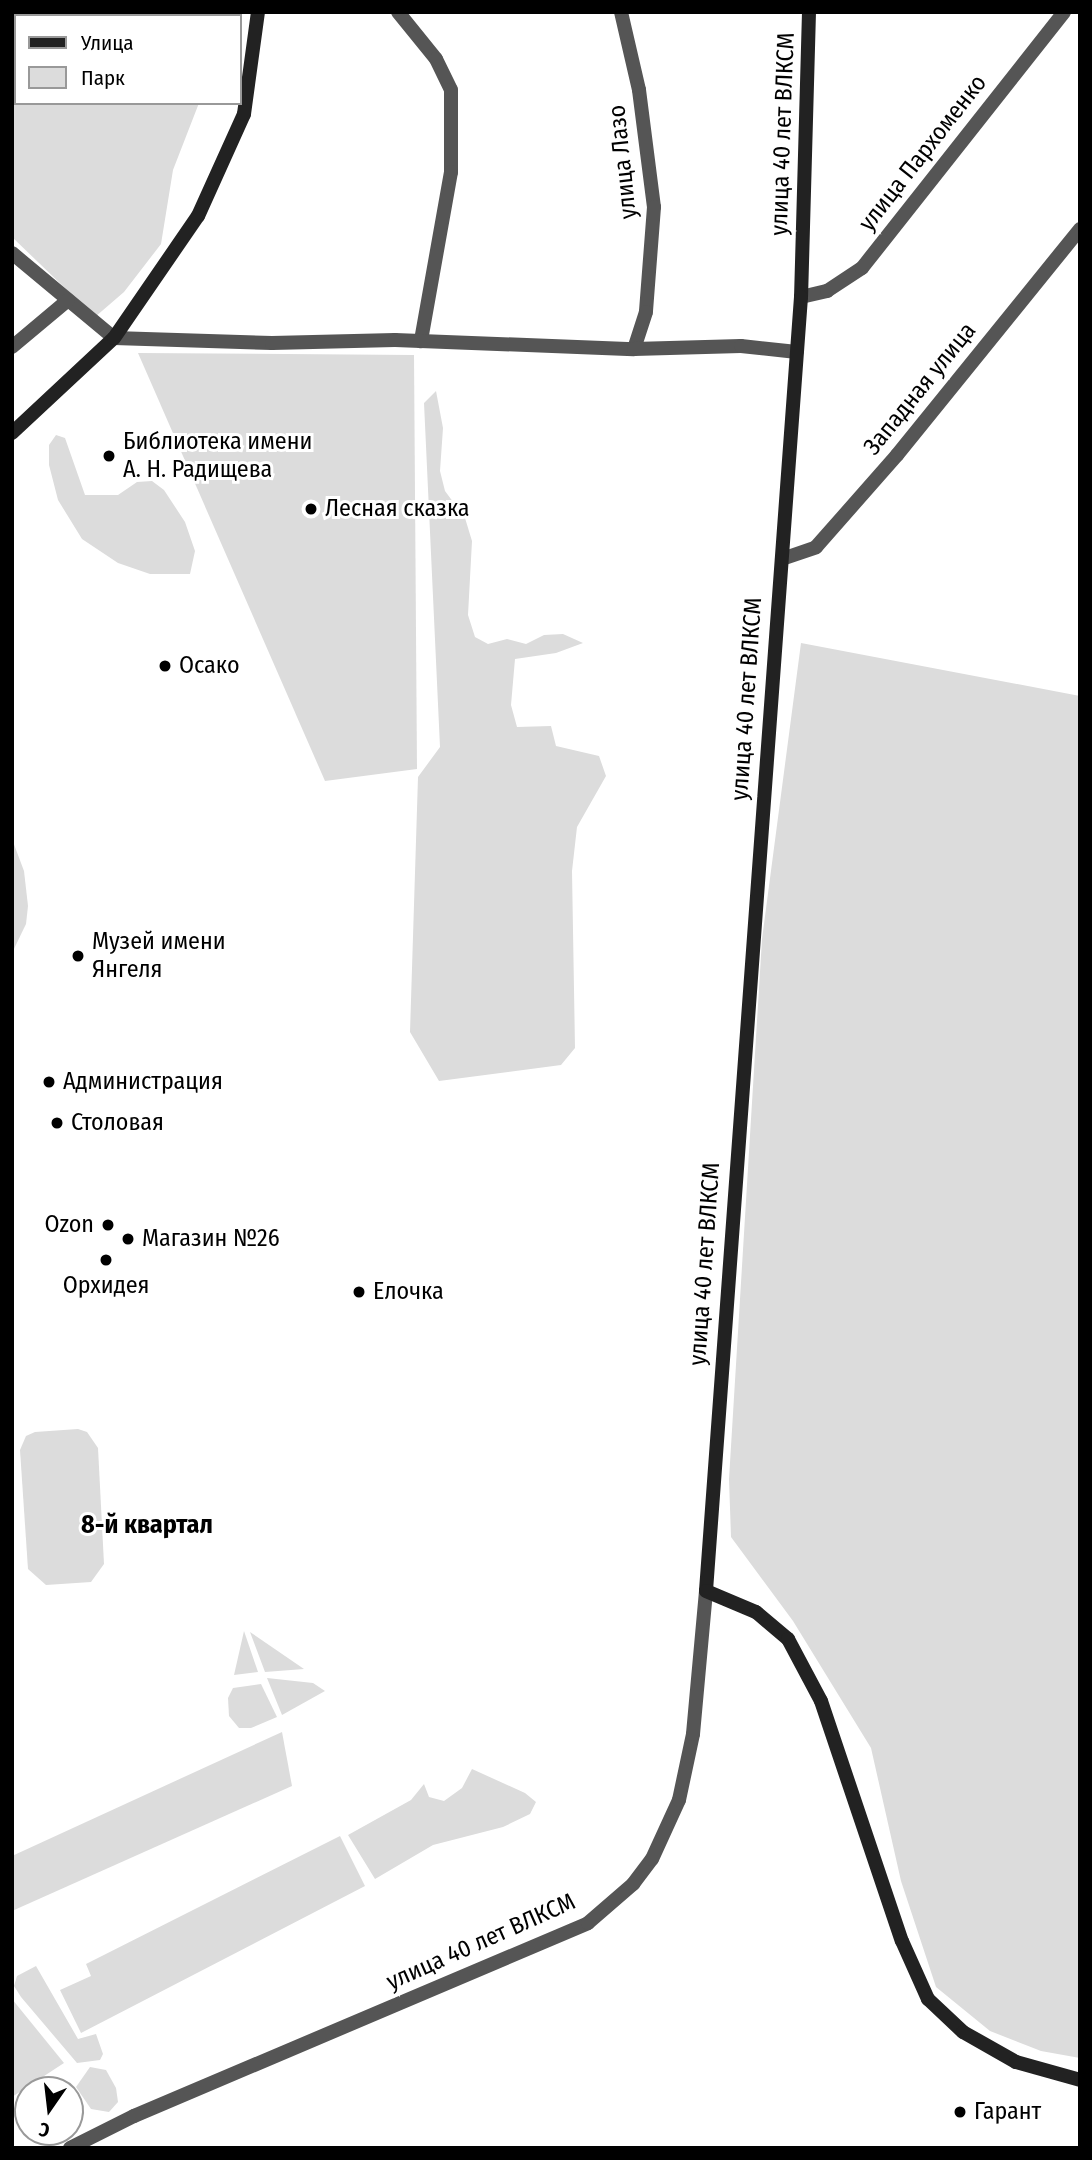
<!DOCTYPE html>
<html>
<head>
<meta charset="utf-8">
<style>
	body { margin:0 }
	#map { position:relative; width:1092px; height:2160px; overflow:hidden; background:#fff; font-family:"Fira Sans Condensed",sans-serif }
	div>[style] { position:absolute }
	.green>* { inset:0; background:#dcdcdc }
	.street>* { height:14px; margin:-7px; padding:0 7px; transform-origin:7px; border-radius:7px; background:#555 }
	.secondary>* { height:14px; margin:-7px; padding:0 7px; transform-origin:7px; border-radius:7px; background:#222 }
	.dots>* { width:19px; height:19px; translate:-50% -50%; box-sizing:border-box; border:4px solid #fff; border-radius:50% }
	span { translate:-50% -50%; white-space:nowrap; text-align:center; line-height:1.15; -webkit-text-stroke:6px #fff; paint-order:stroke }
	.street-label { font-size:24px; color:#000 }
	.poi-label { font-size:24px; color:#000 }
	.left { translate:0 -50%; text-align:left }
	.right { translate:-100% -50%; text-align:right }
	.neighbourhood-label { font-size:26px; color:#000; font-weight:700 }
	.frame { position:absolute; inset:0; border:14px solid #000; pointer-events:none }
	.legend { position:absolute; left:14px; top:14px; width:228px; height:91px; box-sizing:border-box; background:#fff; border:2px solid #999; margin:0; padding:9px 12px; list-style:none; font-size:21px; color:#000 }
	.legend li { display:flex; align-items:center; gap:14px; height:35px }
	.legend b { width:35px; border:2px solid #999 }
	.north { position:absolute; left:14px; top:2076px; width:70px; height:70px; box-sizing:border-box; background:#fff; border:2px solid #999; border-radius:50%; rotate:194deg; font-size:19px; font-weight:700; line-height:28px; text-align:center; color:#000 }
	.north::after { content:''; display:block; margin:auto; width:24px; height:32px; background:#000; clip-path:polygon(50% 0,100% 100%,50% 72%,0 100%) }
</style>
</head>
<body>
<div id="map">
	<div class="green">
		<div style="clip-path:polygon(12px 12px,221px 12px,16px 16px,16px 103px,199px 103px,173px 170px,161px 244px,124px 292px,95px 317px,12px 237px)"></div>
		<div style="clip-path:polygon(138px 353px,414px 355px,417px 769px,325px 781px)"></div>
		<div style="clip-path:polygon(436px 391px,443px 428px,440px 471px,445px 491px,465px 518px,472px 541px,468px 615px,475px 637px,488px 644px,507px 639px,526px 644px,544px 635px,563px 634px,583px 643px,556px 653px,515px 659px,511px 705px,517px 727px,551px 726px,556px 746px,599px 756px,606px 776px,577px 827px,572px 871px,575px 1048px,561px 1065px,439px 1081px,410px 1032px,418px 777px,440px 747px,424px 403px)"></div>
		<div style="clip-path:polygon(56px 435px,65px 438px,85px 495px,118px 495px,137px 482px,152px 481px,164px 490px,185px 522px,195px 551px,190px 574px,150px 574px,118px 563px,82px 539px,58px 500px,49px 465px,49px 445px)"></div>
		<div style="clip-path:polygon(801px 643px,1080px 696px,1080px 2058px,1041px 2051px,990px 2031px,936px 1987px,901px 1881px,871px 1748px,793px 1621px,731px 1537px,729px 1479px,762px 939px)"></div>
		<div style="clip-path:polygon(12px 839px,24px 871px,28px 906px,26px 924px,12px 953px)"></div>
		<div style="clip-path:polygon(78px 1429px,87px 1432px,98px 1448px,104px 1564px,91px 1582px,46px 1585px,28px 1569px,20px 1450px,26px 1436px,35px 1432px)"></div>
		<div style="clip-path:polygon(244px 1631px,258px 1672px,234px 1675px)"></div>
		<div style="clip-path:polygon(250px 1632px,304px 1669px,265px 1672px)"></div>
		<div style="clip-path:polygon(267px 1678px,313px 1683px,325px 1691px,282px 1715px)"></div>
		<div style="clip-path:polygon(261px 1684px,277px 1717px,251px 1728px,239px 1728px,229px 1716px,228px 1698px,233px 1688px)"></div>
		<div style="clip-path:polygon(282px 1732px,292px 1786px,12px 1911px,12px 1856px)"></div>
		<div style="clip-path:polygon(472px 1769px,525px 1793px,536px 1802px,530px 1814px,503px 1827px,433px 1845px,375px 1879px,348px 1835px,411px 1800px,424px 1784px,429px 1797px,444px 1801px,462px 1788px)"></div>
		<div style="clip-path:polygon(340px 1836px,365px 1886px,81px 2033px,60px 1990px,91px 1976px,86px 1964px)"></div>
		<div style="clip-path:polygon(36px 1966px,78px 2039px,96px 2034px,103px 2054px,100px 2060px,77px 2063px,21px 1997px,14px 1986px,17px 1976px)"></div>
		<div style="clip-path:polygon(12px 1999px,64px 2063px,12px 2097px)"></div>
		<div style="clip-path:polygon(90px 2067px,106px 2070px,116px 2088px,118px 2102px,109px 2112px,91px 2109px,76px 2087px)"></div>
	</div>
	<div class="street">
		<div style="left:398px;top:12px;width:60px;rotate:51deg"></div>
		<div style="left:436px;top:59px;width:34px;rotate:64deg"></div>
		<div style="left:451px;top:90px;width:82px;rotate:90deg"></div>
		<div style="left:451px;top:172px;width:172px;rotate:100.1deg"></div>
		<div style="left:621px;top:12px;width:80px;rotate:77deg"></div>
		<div style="left:639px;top:90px;width:118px;rotate:82.7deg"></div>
		<div style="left:654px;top:207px;width:105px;rotate:94.4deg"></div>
		<div style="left:646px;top:312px;width:39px;rotate:108deg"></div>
		<div style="left:12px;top:253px;width:133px;rotate:39.8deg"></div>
		<div style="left:114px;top:338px;width:158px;rotate:1.8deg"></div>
		<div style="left:272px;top:343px;width:123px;rotate:-1.4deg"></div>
		<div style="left:395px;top:340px;width:239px;rotate:2.2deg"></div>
		<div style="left:634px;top:349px;width:107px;rotate:-1.6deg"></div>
		<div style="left:741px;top:346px;width:56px;rotate:6.1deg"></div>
		<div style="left:801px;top:297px;width:27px;rotate:-13deg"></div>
		<div style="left:827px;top:291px;width:42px;rotate:-33.3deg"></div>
		<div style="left:862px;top:268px;width:326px;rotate:-51.7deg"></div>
		<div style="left:12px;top:347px;width:73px;rotate:-40deg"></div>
		<div style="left:782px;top:559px;width:36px;rotate:-19deg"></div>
		<div style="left:816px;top:547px;width:123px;rotate:-48.6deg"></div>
		<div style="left:897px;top:455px;width:291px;rotate:-51deg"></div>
		<div style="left:70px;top:2148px;width:72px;rotate:-26.6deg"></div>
		<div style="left:134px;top:2116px;width:493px;rotate:-23deg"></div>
		<div style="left:588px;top:1923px;width:60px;rotate:-40.9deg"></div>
		<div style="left:633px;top:1884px;width:31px;rotate:-53deg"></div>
		<div style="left:652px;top:1859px;width:65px;rotate:-65.4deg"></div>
		<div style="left:679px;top:1800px;width:67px;rotate:-78deg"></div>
		<div style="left:693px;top:1734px;width:144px;rotate:-84.8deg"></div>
	</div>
	<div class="secondary">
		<div style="left:809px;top:12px;width:285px;rotate:91.6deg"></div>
		<div style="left:801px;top:297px;width:1297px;rotate:94.2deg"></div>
		<div style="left:706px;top:1591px;width:54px;rotate:22.8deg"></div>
		<div style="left:756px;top:1612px;width:42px;rotate:40.2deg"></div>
		<div style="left:788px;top:1639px;width:70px;rotate:62deg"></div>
		<div style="left:821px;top:1701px;width:253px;rotate:71.4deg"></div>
		<div style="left:902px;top:1941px;width:64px;rotate:65.9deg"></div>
		<div style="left:928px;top:1999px;width:48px;rotate:43.3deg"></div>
		<div style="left:963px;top:2032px;width:61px;rotate:29.5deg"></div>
		<div style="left:1016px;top:2062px;width:66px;rotate:15.7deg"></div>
		<div style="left:12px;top:433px;width:139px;rotate:-43deg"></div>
		<div style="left:114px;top:338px;width:148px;rotate:-55.5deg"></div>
		<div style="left:198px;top:216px;width:112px;rotate:-65.7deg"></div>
		<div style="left:244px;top:114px;width:103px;rotate:-82.2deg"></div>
	</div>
	<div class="dots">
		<div style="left:109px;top:456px;background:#000"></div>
		<div style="left:311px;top:509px;background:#000"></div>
		<div style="left:165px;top:666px;background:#000"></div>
		<div style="left:78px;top:956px;background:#000"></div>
		<div style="left:49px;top:1082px;background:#000"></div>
		<div style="left:57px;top:1123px;background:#000"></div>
		<div style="left:108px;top:1225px;background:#000"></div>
		<div style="left:128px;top:1239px;background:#000"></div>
		<div style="left:106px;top:1260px;background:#000"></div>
		<div style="left:359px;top:1292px;background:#000"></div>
		<div style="left:960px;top:2112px;background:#000"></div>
	</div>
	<div class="street-label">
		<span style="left:783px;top:134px;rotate:-88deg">улица 40 лет ВЛКСМ</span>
		<span style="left:923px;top:153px;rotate:-52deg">улица Пархоменко</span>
		<span style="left:623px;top:162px;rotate:-96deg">улица Лазо</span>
		<span style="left:920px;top:389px;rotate:-51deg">Западная улица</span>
		<span style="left:747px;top:699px;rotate:-86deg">улица 40 лет ВЛКСМ</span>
		<span style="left:705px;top:1264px;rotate:-86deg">улица 40 лет ВЛКСМ</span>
		<span style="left:481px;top:1942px;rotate:-24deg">улица 40 лет ВЛКСМ</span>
	</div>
	<div class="poi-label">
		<span class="left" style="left:123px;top:456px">Библиотека имени<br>А. Н. Радищева</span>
		<span class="left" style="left:325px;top:509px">Лесная сказка</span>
		<span class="left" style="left:179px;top:666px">Осако</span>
		<span class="left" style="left:92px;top:956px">Музей имени<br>Янгеля</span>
		<span class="left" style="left:63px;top:1082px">Администрация</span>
		<span class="left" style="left:71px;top:1123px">Столовая</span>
		<span class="right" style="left:94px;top:1225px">Ozon</span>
		<span class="left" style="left:142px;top:1239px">Магазин №26</span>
		<span style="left:106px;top:1286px">Орхидея</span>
		<span class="left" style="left:373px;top:1292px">Елочка</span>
		<span class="left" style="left:974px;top:2112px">Гарант</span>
	</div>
	<div class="neighbourhood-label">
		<span style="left:147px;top:1525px">8-й квартал</span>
	</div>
	<div class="frame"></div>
	<ul class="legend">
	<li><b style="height:9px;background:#222"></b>Улица</li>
	<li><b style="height:19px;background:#dcdcdc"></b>Парк</li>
	</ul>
	<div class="north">С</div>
</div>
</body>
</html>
